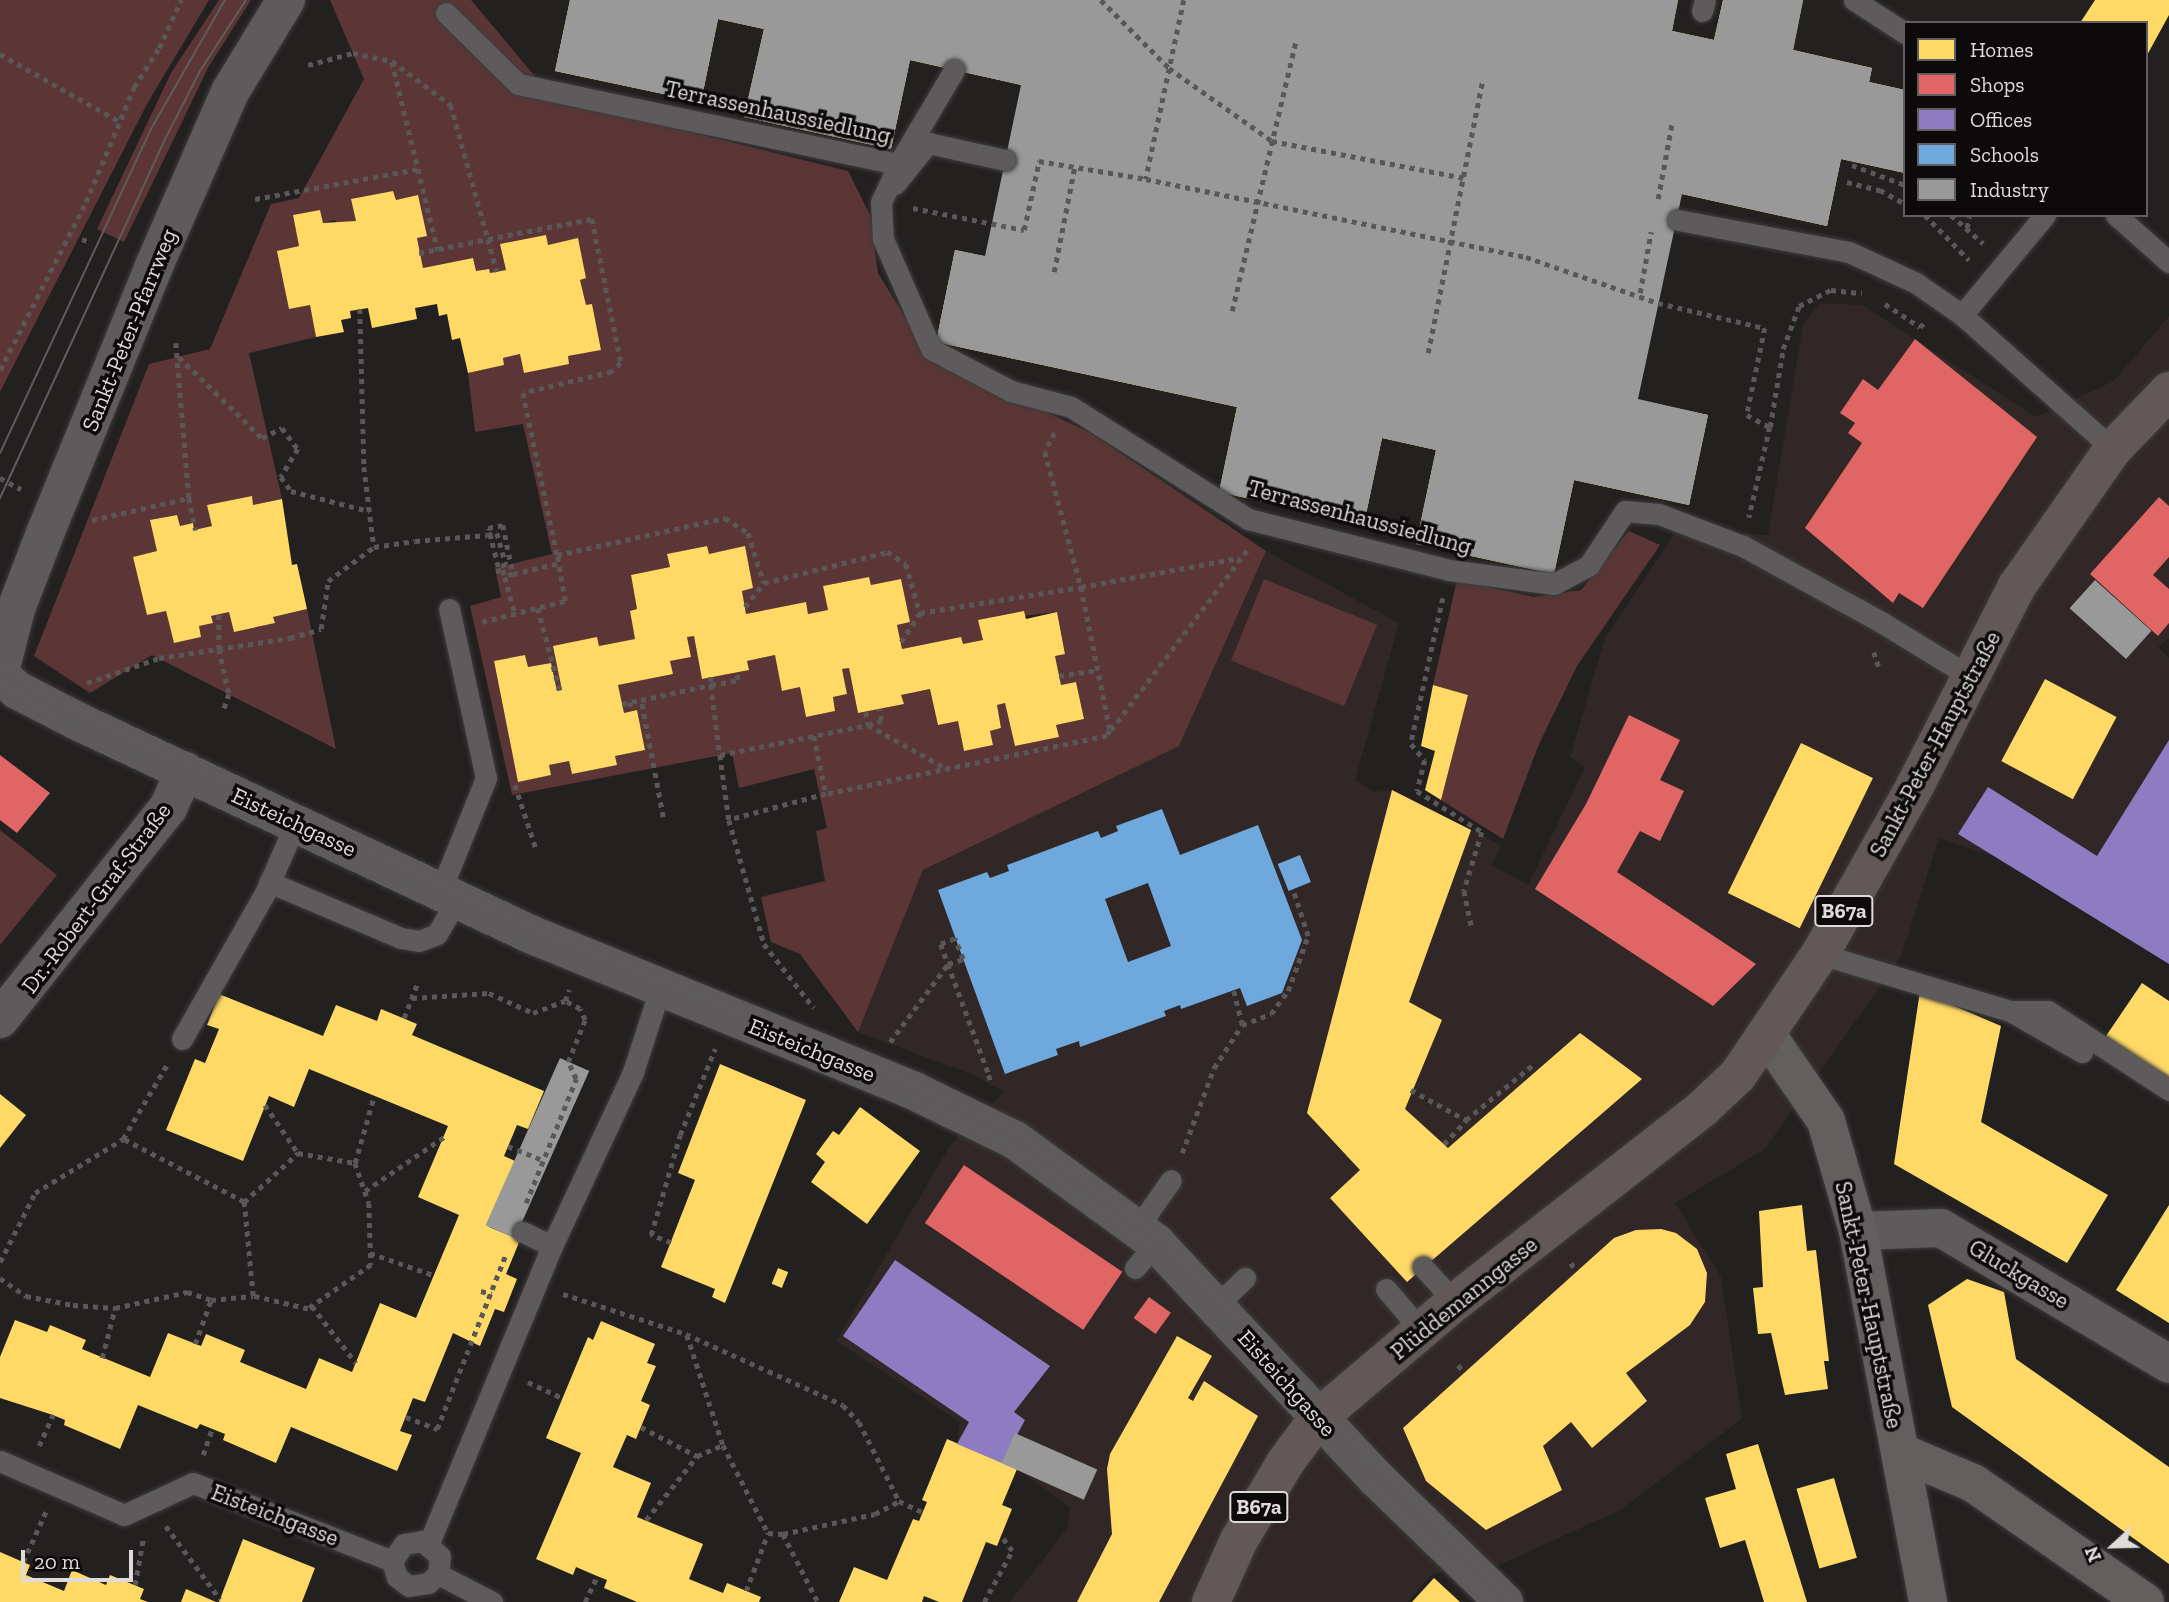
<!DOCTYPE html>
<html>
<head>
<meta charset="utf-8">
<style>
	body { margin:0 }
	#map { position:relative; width:2169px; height:1602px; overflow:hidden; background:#232020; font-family:"Zilla Slab",serif }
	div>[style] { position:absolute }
	.built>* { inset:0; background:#312727 }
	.green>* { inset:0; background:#5c3636; transform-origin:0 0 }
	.homes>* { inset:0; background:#ffd966; transform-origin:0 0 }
	.shops>* { inset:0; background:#e06666; transform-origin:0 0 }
	.offices>* { inset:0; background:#8e7cc3 }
	.schools>* { inset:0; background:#6fa8dc; transform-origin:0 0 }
	.industry>* { inset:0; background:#999; transform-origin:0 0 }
	.path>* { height:4.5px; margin-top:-2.25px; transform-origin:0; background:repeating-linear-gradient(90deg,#595757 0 5px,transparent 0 10px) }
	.roads { filter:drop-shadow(0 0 2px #3e3c3c) drop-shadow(0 0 2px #3e3c3c) }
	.lane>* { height:21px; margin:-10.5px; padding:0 10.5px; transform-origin:10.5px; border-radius:10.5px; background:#5d5b5b }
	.street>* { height:38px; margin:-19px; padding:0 19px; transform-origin:19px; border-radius:19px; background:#5d5b5b }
	.secondary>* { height:38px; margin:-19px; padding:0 19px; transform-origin:19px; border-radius:19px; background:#645f5f }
	.primary>* { height:38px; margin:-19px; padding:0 19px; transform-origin:19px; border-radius:19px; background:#625858 }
	.tram>* { height:2px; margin:-1px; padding:0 1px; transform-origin:1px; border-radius:1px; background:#5e5c5c }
	span { translate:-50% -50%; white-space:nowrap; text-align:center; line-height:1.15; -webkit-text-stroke:7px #0c0a0a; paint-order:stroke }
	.shield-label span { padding:2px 5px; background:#0c0a0a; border:2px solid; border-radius:5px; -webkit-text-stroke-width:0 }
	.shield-label { font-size:21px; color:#dfdbdb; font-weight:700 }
	.street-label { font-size:23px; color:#dfdbdb }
	.legend { position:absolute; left:1903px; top:21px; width:245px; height:196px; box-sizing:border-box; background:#0c0a0a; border:2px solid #605e5e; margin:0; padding:9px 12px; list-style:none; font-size:21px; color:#dfdbdb }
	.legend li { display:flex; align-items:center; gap:14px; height:35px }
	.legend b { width:35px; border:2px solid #605e5e }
	.north { position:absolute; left:2078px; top:1511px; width:70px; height:70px; -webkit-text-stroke:5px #0c0a0a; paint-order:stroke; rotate:248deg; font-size:19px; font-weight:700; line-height:28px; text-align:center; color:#dfdbdb }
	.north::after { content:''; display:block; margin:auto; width:24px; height:32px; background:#dfdbdb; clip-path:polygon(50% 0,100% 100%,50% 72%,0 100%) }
	.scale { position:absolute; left:21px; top:1550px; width:112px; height:32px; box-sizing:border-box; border:4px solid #dfdbdb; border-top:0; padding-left:9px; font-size:21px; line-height:24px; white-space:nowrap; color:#dfdbdb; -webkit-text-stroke:5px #0c0a0a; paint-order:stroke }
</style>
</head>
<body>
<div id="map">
	<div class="built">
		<div style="clip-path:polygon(1820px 303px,1862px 305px,2036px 417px,2114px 381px,2169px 316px,2169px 639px,2158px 647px,2169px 658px,2169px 964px,1996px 857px,1939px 838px,1901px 957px,1764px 1150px,1675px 1203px,1721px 1277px,1742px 1419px,1620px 1510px,1497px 1566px,1432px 1574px,1408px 1602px,1010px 1602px,1067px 1528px,1070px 1507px,1017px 1469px,957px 1444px,960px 1422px,836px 1341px,949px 1147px,1004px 1092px,976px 1076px,858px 1032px,923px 870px,1179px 746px,1266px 551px,1399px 623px,1355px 780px,1374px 792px,1392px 790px,1501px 845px,1491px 865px,1528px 885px,1585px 767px,1570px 757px,1605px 638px,1676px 531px,1768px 535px,1803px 325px)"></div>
	</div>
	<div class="green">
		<div style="clip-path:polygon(0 0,209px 0,147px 104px,0 392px)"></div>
		<div style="clip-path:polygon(219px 0,251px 0,209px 66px,124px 242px,97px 229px,171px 73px)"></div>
		<div style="clip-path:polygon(evenodd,330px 0,471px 0,553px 98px,848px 171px,870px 215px,878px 273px,930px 358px,1091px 433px,1266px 551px,1179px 746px,923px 870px,858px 1032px,800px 954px,771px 942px,761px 897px,825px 881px,816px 831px,827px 828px,814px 769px,739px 788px,732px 753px,512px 795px,470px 606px,501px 597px,495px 568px,552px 554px,523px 424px,475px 432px,468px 373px,504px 365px,503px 358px,520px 354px,568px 356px,601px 350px,592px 305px,586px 305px,580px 280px,586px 278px,578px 239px,548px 245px,501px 245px,506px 270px,490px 273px,488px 269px,476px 271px,473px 258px,423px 268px,417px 238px,418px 195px,396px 200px,393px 191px,352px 199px,356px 221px,337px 225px,335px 220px,323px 223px,320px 210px,293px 215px,299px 246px,278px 251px,289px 309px,310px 305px,316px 337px,249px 353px,282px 499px,253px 505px,251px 496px,208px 505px,212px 526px,194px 530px,193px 523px,180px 526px,177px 515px,151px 520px,157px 551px,133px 557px,147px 615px,166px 611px,174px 643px,201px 637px,199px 626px,211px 616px,229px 612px,234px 632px,274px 623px,273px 617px,307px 609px,336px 749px,152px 655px,90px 693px,34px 656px,149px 364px,210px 349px,271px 204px,299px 198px,364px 79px,330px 0,706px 546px,709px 554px,745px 547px,753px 588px,742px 591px,746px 614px,806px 602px,808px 614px,828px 610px,823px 586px,869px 577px,871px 585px,901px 579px,910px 622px,897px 625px,902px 649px,961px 637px,963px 644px,983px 640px,979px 621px,1057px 612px,1065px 653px,1055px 656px,1061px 685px,1076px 682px,1084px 719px,1056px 725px,1058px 737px,1015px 746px,1005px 703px,997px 705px,1001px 728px,990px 731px,993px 745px,964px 751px,958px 721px,930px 689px,901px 695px,903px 704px,858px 713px,849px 668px,842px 669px,847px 694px,833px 697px,835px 711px,806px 717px,800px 687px,783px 691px,775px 655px,747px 661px,748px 670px,703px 679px,694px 636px,687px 637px,691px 657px,670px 661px,673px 674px,618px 685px,624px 713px,637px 710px,645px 750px,615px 756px,616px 765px,572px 774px,569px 761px,549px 765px,551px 775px,518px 781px,494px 662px,525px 655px,528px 667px,551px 663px,557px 691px,562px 690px,597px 637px,599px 646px,635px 639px,630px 611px,637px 609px,631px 575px,670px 567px,668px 554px,706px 546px)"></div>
		<div style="clip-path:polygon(1629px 531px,1660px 545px,1577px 666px,1539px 744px,1503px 839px,1441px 800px,1468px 695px,1433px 685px,1457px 580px,1534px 597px,1581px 590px)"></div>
		<div style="left:1264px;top:579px;width:122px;height:88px;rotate:22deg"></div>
		<div style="clip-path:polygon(0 830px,57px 875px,0 945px)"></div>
	</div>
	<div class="homes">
		<div style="clip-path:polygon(570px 0,1043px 0,1021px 85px,910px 60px,891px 149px,744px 117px,764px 29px,718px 19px,701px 102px,555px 71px)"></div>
		<div style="clip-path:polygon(1211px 0,1678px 0,1672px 31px,1714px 40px,1723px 0,1803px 0,1793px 50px,1872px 68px,1869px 82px,1905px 90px,1905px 173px,1841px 159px,1827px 226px,1682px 194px,1695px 128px,1653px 119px,1635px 207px,1493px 176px,1512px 88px,1460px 77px,1443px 156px,1302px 126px,1319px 46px,1209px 22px)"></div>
		<div style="clip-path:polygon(2095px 0,2169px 0,2169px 15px,2146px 57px,2146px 23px,2080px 23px)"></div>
		<div style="clip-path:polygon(393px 191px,396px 200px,418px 195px,427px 236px,417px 238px,423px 268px,473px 258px,476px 271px,489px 269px,490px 273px,506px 270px,500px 244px,546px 235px,548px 245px,578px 238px,586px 278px,580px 280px,586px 305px,592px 304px,601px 350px,568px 356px,569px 364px,524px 373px,520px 354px,503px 358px,504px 365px,468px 373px,460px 338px,452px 340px,447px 314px,439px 316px,437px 304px,415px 308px,417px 319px,372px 328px,368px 308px,350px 311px,351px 318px,341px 320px,344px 332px,316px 337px,310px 305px,289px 309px,277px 251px,299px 246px,293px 215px,320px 210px,323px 223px,356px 221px,351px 199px)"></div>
		<div style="clip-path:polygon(1090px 197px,1223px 226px,1206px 305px,1256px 316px,1271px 246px,1415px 277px,1400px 347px,1456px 359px,1471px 288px,1608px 318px,1593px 390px,1708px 415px,1689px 505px,1574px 480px,1554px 574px,1416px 544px,1436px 450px,1382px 438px,1364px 524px,1219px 492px,1237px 407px,936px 342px,955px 250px,1073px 275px)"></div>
		<div style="clip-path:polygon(252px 496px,253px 505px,282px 499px,292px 565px,297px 564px,307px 609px,273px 617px,275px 623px,234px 632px,229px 612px,211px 616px,213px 623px,199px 626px,201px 637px,174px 643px,166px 611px,147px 615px,133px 557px,157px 551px,150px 520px,177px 515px,180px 526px,193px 523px,194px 530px,212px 526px,207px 505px)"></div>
		<div style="clip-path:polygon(707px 546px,709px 554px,745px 546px,753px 588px,742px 591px,746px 614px,806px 602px,808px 614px,828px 610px,823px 586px,869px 577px,871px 585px,901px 579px,910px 622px,897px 625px,902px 649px,961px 637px,963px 644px,983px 640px,978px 620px,1024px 611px,1026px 619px,1057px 612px,1065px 654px,1055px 656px,1061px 685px,1076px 682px,1084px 719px,1056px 725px,1059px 737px,1015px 746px,1005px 703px,997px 705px,1001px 728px,990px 731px,993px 745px,964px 751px,958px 721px,938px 725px,930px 689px,901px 695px,904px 704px,858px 713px,849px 668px,842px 669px,847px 694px,833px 697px,835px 711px,806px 717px,800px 687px,782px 691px,775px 655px,747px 661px,749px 670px,702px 679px,694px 636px,687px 637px,691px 657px,670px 661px,673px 674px,618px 685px,624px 713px,637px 710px,645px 750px,615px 756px,617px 765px,572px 774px,569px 761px,549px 765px,551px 775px,518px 782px,494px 661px,525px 655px,528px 667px,551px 663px,557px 691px,562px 690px,553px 646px,597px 637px,599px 646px,635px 639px,630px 611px,637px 609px,631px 575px,670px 567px,667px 554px)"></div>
		<div style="left:2045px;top:679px;width:81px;height:93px;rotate:28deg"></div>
		<div style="clip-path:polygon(1433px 685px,1468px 695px,1441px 800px,1425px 790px,1435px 751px,1421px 746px)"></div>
		<div style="left:1801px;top:743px;width:80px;height:167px;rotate:26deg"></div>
		<div style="clip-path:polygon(1392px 790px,1471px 830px,1409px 1002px,1442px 1020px,1405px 1109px,1448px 1148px,1580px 1033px,1642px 1079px,1407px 1282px,1330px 1198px,1360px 1170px,1307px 1113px)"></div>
		<div style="clip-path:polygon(2142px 983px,2169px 1001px,2169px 1080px,2106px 1036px)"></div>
		<div style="clip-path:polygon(1920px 991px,2001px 1026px,1981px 1122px,2108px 1195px,2067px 1263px,1894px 1164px)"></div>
		<div style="clip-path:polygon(219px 994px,323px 1036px,336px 1005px,377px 1021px,381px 1009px,417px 1024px,412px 1035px,544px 1091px,528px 1129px,517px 1125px,504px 1156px,517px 1162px,489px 1227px,520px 1240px,506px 1274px,517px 1279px,504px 1312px,495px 1309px,480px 1346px,453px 1333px,425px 1402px,413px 1398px,400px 1431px,412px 1435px,397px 1471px,291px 1427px,276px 1463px,223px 1440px,225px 1434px,200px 1424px,197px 1429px,138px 1405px,120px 1449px,64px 1425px,65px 1420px,53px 1415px,0 1398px,0 1357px,15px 1320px,47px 1332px,50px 1325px,86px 1340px,82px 1349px,150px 1377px,168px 1333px,201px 1346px,206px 1334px,245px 1350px,240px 1362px,306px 1389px,319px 1358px,352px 1372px,380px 1303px,416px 1318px,459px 1215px,418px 1197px,448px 1126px,309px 1069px,294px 1107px,269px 1096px,243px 1161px,166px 1130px,195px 1059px,205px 1063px,219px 1029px,207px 1025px)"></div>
		<div style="clip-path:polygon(720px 1064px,806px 1100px,725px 1303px,712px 1297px,715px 1289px,661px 1267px,695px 1180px,678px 1173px)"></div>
		<div style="clip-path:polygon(0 1094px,26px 1115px,0 1148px)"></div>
		<div style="clip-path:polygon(860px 1107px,920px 1151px,867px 1224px,811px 1182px,825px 1162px,816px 1154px,833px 1131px,839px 1135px)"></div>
		<div style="clip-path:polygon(1802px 1205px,1807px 1251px,1816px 1250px,1829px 1361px,1824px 1361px,1828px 1389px,1785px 1395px,1771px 1333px,1758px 1334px,1753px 1288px,1763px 1287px,1759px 1211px)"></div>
		<div style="clip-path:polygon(2169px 1205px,2169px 1323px,2116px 1290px)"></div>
		<div style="clip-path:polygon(1661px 1229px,1676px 1233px,1697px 1249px,1707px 1273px,1705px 1302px,1690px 1325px,1626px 1373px,1647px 1401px,1592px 1448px,1571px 1422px,1543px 1446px,1562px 1490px,1486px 1530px,1426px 1481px,1403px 1428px,1614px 1238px,1636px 1230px)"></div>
		<div style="left:778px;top:1268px;width:11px;height:17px;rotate:22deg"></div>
		<div style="clip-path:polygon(1967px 1279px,2004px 1292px,2016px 1359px,2169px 1467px,2169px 1564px,1952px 1407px,1928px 1305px)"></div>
		<div style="clip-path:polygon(601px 1321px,655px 1344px,647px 1363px,656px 1366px,641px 1401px,650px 1405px,636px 1439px,627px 1435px,613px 1467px,651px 1483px,637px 1517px,703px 1544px,689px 1579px,723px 1593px,727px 1583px,761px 1597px,759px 1602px,637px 1602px,604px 1588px,607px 1580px,597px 1576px,576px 1567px,573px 1575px,536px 1559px,581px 1453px,546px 1438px,588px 1337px,593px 1340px)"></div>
		<div style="clip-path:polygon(1177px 1336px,1212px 1356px,1188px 1398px,1193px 1401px,1204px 1381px,1258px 1416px,1159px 1602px,1077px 1602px,1112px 1534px,1107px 1469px,1110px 1454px)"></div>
		<div style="clip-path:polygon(947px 1439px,1017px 1469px,1002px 1505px,1012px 1509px,1001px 1536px,997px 1546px,986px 1542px,962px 1602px,939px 1602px,924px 1596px,922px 1602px,839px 1602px,854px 1567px,887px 1580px,913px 1519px,919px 1521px,927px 1502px,922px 1500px)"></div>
		<div style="clip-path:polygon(1758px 1444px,1807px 1602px,1764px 1602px,1745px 1540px,1720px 1548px,1705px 1498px,1736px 1489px,1726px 1454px)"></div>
		<div style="left:1834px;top:1478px;width:83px;height:39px;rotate:74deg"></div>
		<div style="clip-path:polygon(243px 1539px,315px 1568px,302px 1602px,219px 1602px)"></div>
		<div style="clip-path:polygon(0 1552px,30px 1565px,26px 1575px,64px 1591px,72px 1570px,106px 1585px,110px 1575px,144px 1589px,140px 1599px,148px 1602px,0 1602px)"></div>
		<div style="clip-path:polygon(1434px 1578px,1460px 1602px,1412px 1602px)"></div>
		<div style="clip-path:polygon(186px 1589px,216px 1602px,181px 1602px)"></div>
	</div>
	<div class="shops">
		<div style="clip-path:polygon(1915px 339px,2037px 437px,1923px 608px,1899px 593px,1893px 603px,1805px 528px,1862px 443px,1848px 433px,1855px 423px,1840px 413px,1863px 379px,1878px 390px)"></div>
		<div style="clip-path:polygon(2159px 497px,2169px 506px,2169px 557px,2153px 575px,2169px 589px,2169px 623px,2158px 636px,2090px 574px)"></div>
		<div style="clip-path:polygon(1629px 715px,1680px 740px,1660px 780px,1684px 791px,1660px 841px,1640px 831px,1617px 872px,1756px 964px,1713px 1006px,1535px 889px,1586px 804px)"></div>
		<div style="clip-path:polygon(0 755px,50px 793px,17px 833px,0 820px)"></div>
		<div style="left:964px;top:1165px;width:191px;height:70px;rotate:34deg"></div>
		<div style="left:1149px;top:1297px;width:27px;height:26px;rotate:36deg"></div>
	</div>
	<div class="offices">
		<div style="clip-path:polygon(2169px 740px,2169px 964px,1958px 834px,1988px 787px,2097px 856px)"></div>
		<div style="clip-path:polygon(895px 1260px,1050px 1366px,1014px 1412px,1025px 1420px,1002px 1463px,957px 1444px,969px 1422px,843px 1336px)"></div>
	</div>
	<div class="schools">
		<div style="clip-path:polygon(evenodd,1162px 809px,1180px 855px,1258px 825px,1302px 940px,1282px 993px,1247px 1006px,1240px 988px,1181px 1009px,1180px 1005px,1164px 1011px,1166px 1016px,1080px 1047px,1079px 1041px,1056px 1049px,1058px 1055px,1005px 1074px,938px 890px,987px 872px,990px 878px,1009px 871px,1007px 865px,1098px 831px,1101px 838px,1118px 831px,1116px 826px,1162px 809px,1148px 883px,1171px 946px,1128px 962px,1105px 899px,1148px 883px)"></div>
		<div style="left:1300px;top:855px;width:29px;height:24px;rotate:68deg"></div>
	</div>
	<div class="industry">
		<div style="clip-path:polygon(570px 0,1678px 0,1672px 31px,1714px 40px,1723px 0,1803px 0,1793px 50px,1872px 68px,1869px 82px,1905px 90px,1905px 173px,1841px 159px,1827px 226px,1682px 194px,1638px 399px,1708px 415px,1689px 505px,1574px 480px,1554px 574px,1416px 544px,1436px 450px,1382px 438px,1364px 524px,1219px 492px,1237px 407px,936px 342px,955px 250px,985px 256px,1021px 85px,910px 60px,891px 149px,744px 117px,764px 29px,718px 19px,701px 102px,555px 71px)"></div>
		<div style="left:2095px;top:580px;width:76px;height:38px;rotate:42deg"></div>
		<div style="left:560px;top:1058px;width:32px;height:183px;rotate:24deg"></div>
		<div style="left:1015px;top:1433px;width:90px;height:33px;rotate:24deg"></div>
	</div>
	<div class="path">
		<div style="left:1101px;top:0;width:96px;rotate:45deg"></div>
		<div style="left:1169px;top:68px;width:126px;rotate:35.3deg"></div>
		<div style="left:1272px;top:141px;width:196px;rotate:10.9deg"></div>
		<div style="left:1184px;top:0;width:183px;rotate:102deg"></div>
		<div style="left:1146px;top:179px;width:388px;rotate:11.6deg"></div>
		<div style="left:1526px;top:257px;width:140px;rotate:19.2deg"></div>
		<div style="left:1658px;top:303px;width:110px;rotate:13.2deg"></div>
		<div style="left:1765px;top:328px;width:89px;rotate:101.7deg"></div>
		<div style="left:1747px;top:415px;width:26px;rotate:28deg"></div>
		<div style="left:1770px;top:427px;width:93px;rotate:103deg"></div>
		<div style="left:0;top:54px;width:138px;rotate:29.5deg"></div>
		<div style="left:392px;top:62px;width:194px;rotate:76.3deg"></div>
		<div style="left:308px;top:65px;width:47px;rotate:-14.9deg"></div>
		<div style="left:353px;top:53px;width:40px;rotate:12deg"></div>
		<div style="left:392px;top:61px;width:74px;rotate:36.7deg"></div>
		<div style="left:451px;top:105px;width:139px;rotate:74.6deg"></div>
		<div style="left:488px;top:239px;width:106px;rotate:-10.9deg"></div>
		<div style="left:592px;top:219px;width:147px;rotate:78.6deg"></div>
		<div style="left:621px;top:363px;width:13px;rotate:135deg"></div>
		<div style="left:612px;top:372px;width:91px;rotate:166.7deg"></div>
		<div style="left:523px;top:393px;width:166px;rotate:78.1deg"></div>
		<div style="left:1852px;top:165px;width:57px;rotate:20.7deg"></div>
		<div style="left:1847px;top:182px;width:34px;rotate:14deg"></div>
		<div style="left:1880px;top:190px;width:29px;rotate:29deg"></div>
		<div style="left:255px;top:199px;width:167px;rotate:-10.4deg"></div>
		<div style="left:1658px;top:199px;width:77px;rotate:-79.6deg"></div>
		<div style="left:913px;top:208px;width:113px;rotate:11.2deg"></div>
		<div style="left:1024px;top:230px;width:71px;rotate:-77.7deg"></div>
		<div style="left:1039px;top:161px;width:109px;rotate:9.5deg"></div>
		<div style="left:1925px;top:215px;width:63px;rotate:45.6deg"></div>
		<div style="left:1951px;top:215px;width:43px;rotate:41.2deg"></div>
		<div style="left:1967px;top:228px;width:13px;rotate:-81deg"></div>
		<div style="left:82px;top:239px;width:9px;rotate:21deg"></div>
		<div style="left:419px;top:253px;width:70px;rotate:-11.5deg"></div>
		<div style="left:488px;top:239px;width:34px;rotate:75deg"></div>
		<div style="left:1054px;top:272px;width:109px;rotate:-78.9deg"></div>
		<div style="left:1640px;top:293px;width:62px;rotate:-79.8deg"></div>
		<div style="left:1885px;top:304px;width:42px;rotate:33.3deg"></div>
		<div style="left:1920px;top:327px;width:6px;rotate:-45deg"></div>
		<div style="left:360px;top:309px;width:158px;rotate:88.5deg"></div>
		<div style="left:364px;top:467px;width:81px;rotate:82.9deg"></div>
		<div style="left:1232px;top:311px;width:277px;rotate:-76.7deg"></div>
		<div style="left:176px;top:343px;width:156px;rotate:85.2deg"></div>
		<div style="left:1428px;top:353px;width:276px;rotate:-78.7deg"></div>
		<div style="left:179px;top:357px;width:116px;rotate:44.3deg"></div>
		<div style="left:262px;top:438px;width:22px;rotate:-27deg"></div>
		<div style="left:282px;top:428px;width:26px;rotate:53deg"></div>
		<div style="left:298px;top:449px;width:33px;rotate:121deg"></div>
		<div style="left:281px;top:477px;width:17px;rotate:54deg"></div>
		<div style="left:291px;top:491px;width:81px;rotate:14.4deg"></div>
		<div style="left:0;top:370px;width:189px;rotate:-62.9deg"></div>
		<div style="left:86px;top:202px;width:125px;rotate:-67.3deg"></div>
		<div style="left:134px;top:87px;width:46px;rotate:-57.3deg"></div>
		<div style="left:159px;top:48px;width:53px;rotate:-65.4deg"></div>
		<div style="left:1770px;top:427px;width:79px;rotate:-80.5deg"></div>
		<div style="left:1783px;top:349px;width:46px;rotate:-69.6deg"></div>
		<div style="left:1799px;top:306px;width:36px;rotate:-27deg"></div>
		<div style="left:1831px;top:290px;width:31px;rotate:6deg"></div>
		<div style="left:1055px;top:433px;width:21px;rotate:118deg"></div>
		<div style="left:1045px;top:452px;width:140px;rotate:75.1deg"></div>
		<div style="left:1081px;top:587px;width:161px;rotate:-10.4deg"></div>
		<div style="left:0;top:478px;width:24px;rotate:28deg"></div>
		<div style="left:92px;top:520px;width:99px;rotate:-12.8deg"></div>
		<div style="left:189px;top:498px;width:33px;rotate:78deg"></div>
		<div style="left:496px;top:571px;width:7px;rotate:-8deg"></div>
		<div style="left:503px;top:570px;width:7px;rotate:74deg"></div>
		<div style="left:513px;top:574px;width:9px;rotate:159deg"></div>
		<div style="left:505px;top:577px;width:38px;rotate:75deg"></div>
		<div style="left:1443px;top:598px;width:149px;rotate:102.4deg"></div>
		<div style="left:1411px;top:744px;width:21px;rotate:49deg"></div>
		<div style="left:1425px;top:760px;width:32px;rotate:104deg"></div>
		<div style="left:1417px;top:791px;width:77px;rotate:32.2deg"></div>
		<div style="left:1482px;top:832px;width:62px;rotate:107deg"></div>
		<div style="left:1464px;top:891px;width:38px;rotate:78deg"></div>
		<div style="left:745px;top:607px;width:31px;rotate:-52deg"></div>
		<div style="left:538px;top:608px;width:86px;rotate:75.2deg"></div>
		<div style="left:219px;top:615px;width:34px;rotate:90deg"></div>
		<div style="left:219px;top:649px;width:46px;rotate:77.5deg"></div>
		<div style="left:229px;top:694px;width:19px;rotate:108deg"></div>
		<div style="left:482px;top:622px;width:86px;rotate:-14.2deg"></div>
		<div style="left:565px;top:601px;width:47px;rotate:-99.9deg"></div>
		<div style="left:557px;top:555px;width:172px;rotate:-12.4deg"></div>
		<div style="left:725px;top:518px;width:27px;rotate:33deg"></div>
		<div style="left:748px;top:533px;width:52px;rotate:72.3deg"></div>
		<div style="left:764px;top:583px;width:127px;rotate:-14.1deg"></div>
		<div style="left:887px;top:552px;width:22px;rotate:32deg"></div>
		<div style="left:906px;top:564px;width:51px;rotate:74.1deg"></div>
		<div style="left:920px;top:613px;width:163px;rotate:-9.2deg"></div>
		<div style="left:1081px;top:587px;width:146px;rotate:78.5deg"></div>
		<div style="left:1110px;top:730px;width:7px;rotate:117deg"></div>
		<div style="left:1107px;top:736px;width:287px;rotate:168.3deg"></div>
		<div style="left:826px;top:794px;width:100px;rotate:165deg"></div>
		<div style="left:901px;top:642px;width:35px;rotate:-57deg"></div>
		<div style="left:1874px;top:652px;width:16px;rotate:72deg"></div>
		<div style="left:1059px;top:676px;width:39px;rotate:-9deg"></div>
		<div style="left:711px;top:677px;width:8px;rotate:90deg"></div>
		<div style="left:711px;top:685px;width:27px;rotate:-10deg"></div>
		<div style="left:738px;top:680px;width:8px;rotate:-104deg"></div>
		<div style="left:87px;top:683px;width:76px;rotate:-19.1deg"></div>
		<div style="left:159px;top:658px;width:133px;rotate:-8.7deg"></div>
		<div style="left:290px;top:638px;width:32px;rotate:-16deg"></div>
		<div style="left:321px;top:629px;width:49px;rotate:-81.7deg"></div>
		<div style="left:328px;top:581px;width:57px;rotate:-36.5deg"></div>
		<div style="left:374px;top:547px;width:41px;rotate:-8.3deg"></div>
		<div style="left:415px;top:541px;width:72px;rotate:-4.8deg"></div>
		<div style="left:487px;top:535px;width:10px;rotate:-11deg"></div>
		<div style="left:497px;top:533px;width:33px;rotate:74deg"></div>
		<div style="left:506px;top:565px;width:8px;rotate:166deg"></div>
		<div style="left:498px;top:567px;width:29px;rotate:-104deg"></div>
		<div style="left:491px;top:539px;width:11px;rotate:-105deg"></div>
		<div style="left:488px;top:528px;width:15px;rotate:-11deg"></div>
		<div style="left:503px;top:525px;width:50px;rotate:78.5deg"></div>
		<div style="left:513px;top:574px;width:48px;rotate:-13.2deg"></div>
		<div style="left:630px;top:702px;width:9px;rotate:84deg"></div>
		<div style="left:622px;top:704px;width:19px;rotate:-12deg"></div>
		<div style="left:866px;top:712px;width:13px;rotate:81deg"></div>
		<div style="left:868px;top:725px;width:14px;rotate:-17deg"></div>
		<div style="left:881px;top:721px;width:12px;rotate:-99deg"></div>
		<div style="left:1111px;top:730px;width:226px;rotate:-52.9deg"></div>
		<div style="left:814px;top:736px;width:59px;rotate:78.3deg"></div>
		<div style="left:720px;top:755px;width:66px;rotate:82.1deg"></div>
		<div style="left:729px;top:820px;width:129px;rotate:74.2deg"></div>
		<div style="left:764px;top:944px;width:81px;rotate:52deg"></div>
		<div style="left:515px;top:785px;width:70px;rotate:71.6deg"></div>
		<div style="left:663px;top:817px;width:119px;rotate:-100.6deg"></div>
		<div style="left:641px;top:700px;width:72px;rotate:-12.1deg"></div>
		<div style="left:711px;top:685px;width:71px;rotate:82.7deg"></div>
		<div style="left:720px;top:755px;width:151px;rotate:-11.5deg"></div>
		<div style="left:868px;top:725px;width:90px;rotate:29.1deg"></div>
		<div style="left:412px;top:998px;width:77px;rotate:-3.7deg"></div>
		<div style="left:489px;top:993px;width:48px;rotate:24.4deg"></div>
		<div style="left:533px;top:1013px;width:34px;rotate:-21deg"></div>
		<div style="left:404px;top:1018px;width:36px;rotate:-69deg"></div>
		<div style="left:1242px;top:1025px;width:31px;rotate:-21deg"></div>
		<div style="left:1271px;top:1014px;width:29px;rotate:-54deg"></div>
		<div style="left:1288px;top:991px;width:59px;rotate:-70deg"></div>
		<div style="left:1308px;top:936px;width:48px;rotate:-108.1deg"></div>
		<div style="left:890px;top:1042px;width:97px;rotate:-53.4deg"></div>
		<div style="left:948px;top:964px;width:16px;rotate:-18deg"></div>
		<div style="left:963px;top:959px;width:22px;rotate:-112deg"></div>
		<div style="left:955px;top:939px;width:15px;rotate:160deg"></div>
		<div style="left:941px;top:944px;width:21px;rotate:71deg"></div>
		<div style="left:948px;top:964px;width:118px;rotate:69.7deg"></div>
		<div style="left:989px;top:1075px;width:10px;rotate:79deg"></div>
		<div style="left:1411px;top:1090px;width:63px;rotate:28.6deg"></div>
		<div style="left:1466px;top:1120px;width:88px;rotate:-39.5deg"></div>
		<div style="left:265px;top:1105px;width:58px;rotate:55.5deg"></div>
		<div style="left:1444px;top:1144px;width:33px;rotate:-47deg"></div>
		<div style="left:508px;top:1146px;width:38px;rotate:22deg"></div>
		<div style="left:1182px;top:1153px;width:91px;rotate:-69.4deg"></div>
		<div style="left:1214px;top:1068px;width:51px;rotate:-56.9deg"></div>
		<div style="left:1242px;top:1025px;width:36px;rotate:-104deg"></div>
		<div style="left:355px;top:1163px;width:70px;rotate:-74.2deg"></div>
		<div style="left:365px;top:1191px;width:96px;rotate:-34.4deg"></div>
		<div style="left:244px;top:1202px;width:73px;rotate:-42.2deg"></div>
		<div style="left:298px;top:1153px;width:58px;rotate:10deg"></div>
		<div style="left:355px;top:1163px;width:42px;rotate:70.7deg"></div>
		<div style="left:369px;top:1203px;width:62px;rotate:88.2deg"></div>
		<div style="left:371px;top:1265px;width:77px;rotate:145.1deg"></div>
		<div style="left:308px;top:1309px;width:57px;rotate:-166.7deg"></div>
		<div style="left:526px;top:1203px;width:134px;rotate:-68deg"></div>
		<div style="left:576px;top:1079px;width:19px;rotate:-115deg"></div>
		<div style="left:568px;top:1062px;width:45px;rotate:-68deg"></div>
		<div style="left:585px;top:1020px;width:12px;rotate:-114deg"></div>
		<div style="left:580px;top:1009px;width:17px;rotate:-152deg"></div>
		<div style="left:565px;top:1001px;width:12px;rotate:-70deg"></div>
		<div style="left:671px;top:1243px;width:22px;rotate:-158deg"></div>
		<div style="left:651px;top:1235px;width:104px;rotate:-73.8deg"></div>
		<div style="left:680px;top:1135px;width:93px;rotate:-67.9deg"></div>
		<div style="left:370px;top:1253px;width:67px;rotate:19.2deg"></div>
		<div style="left:0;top:1262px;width:77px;rotate:-63.1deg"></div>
		<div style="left:35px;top:1193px;width:103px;rotate:-31.5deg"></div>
		<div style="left:123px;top:1139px;width:88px;rotate:-59.4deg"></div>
		<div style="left:1571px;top:1263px;width:9px;rotate:58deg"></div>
		<div style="left:0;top:1278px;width:32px;rotate:35deg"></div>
		<div style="left:26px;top:1296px;width:48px;rotate:10.8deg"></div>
		<div style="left:73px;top:1305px;width:42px;rotate:4.1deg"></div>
		<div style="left:115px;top:1308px;width:74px;rotate:-12.5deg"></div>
		<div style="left:187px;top:1292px;width:25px;rotate:18deg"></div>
		<div style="left:211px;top:1300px;width:42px;rotate:-5.4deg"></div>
		<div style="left:253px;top:1296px;width:94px;rotate:-95.5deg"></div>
		<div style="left:244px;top:1202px;width:136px;rotate:-152.5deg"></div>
		<div style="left:481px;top:1291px;width:11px;rotate:15deg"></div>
		<div style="left:563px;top:1294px;width:129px;rotate:18deg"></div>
		<div style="left:686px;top:1334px;width:172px;rotate:24.3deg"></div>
		<div style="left:843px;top:1405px;width:23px;rotate:47deg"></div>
		<div style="left:859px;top:1422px;width:89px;rotate:63.1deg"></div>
		<div style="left:899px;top:1501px;width:26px;rotate:25deg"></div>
		<div style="left:312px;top:1306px;width:72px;rotate:52.3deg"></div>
		<div style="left:687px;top:1335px;width:116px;rotate:71.9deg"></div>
		<div style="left:723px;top:1445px;width:99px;rotate:62.9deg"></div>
		<div style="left:768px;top:1533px;width:15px;rotate:4deg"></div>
		<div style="left:783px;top:1534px;width:94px;rotate:-12.3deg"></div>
		<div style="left:875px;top:1514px;width:27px;rotate:-28deg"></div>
		<div style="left:195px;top:1344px;width:47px;rotate:-70deg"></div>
		<div style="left:102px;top:1358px;width:52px;rotate:-75.4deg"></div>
		<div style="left:1458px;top:1365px;width:9px;rotate:49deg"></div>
		<div style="left:528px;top:1382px;width:38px;rotate:25deg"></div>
		<div style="left:406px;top:1417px;width:34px;rotate:21deg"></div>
		<div style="left:641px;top:1427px;width:63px;rotate:27.4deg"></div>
		<div style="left:437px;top:1429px;width:188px;rotate:-68.5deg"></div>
		<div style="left:39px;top:1446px;width:34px;rotate:-66deg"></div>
		<div style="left:203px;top:1455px;width:28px;rotate:-71deg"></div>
		<div style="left:646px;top:1520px;width:82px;rotate:-51.4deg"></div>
		<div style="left:697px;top:1456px;width:28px;rotate:-23deg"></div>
		<div style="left:166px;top:1526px;width:91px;rotate:53.5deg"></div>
		<div style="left:783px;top:1534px;width:76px;rotate:62.8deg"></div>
		<div style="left:23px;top:1562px;width:56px;rotate:-65.7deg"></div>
		<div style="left:135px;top:1585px;width:47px;rotate:-80.1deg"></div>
		<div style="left:746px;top:1591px;width:62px;rotate:-69.2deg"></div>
		<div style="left:585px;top:1602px;width:29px;rotate:-65deg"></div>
		<div style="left:984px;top:1602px;width:58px;rotate:-61.2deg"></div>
		<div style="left:1012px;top:1551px;width:19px;rotate:-126deg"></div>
	</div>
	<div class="roads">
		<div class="lane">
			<div style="left:1854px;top:0;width:61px;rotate:32.9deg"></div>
			<div style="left:1702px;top:11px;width:11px;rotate:-75deg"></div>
			<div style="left:446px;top:13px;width:101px;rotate:44.6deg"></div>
			<div style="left:518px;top:84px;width:389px;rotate:11.9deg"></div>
			<div style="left:899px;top:164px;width:42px;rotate:115.3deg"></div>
			<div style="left:881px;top:202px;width:37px;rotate:87deg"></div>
			<div style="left:883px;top:239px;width:120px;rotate:66.4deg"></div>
			<div style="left:931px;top:349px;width:90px;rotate:27.7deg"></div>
			<div style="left:1011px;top:391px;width:62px;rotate:14.9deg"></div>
			<div style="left:1071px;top:407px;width:209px;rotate:32.3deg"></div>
			<div style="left:1248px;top:519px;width:207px;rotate:14.2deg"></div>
			<div style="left:1449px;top:570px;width:106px;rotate:7.6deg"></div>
			<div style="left:1554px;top:584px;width:40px;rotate:-28deg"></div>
			<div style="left:1589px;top:565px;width:65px;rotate:-56.3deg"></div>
			<div style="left:1625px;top:511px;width:34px;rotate:5deg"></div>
			<div style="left:1659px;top:514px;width:90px;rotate:20.9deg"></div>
			<div style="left:1743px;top:546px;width:158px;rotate:28.8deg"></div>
			<div style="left:1881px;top:622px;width:105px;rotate:31.4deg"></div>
			<div style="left:903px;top:156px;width:100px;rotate:-59.3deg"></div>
			<div style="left:895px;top:184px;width:53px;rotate:-51.2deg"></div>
			<div style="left:928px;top:143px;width:79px;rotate:12.4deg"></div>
			<div style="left:2116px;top:215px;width:71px;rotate:41.6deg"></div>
			<div style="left:1678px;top:220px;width:174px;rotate:10.6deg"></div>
			<div style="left:1849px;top:252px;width:74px;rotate:24.8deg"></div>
			<div style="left:1916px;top:283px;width:56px;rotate:34.8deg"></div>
			<div style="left:1962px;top:315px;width:202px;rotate:41.6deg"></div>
			<div style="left:1962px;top:315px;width:130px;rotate:-50.3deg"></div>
			<div style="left:269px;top:882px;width:143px;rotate:23deg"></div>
			<div style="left:401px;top:938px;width:18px;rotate:9deg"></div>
			<div style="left:419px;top:941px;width:19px;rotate:-21deg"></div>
			<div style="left:437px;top:934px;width:39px;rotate:-60deg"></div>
			<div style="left:440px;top:892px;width:123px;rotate:-68deg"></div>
			<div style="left:486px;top:778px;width:173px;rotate:-102.3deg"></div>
			<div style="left:1820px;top:954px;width:198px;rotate:16.7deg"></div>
			<div style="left:2010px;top:1011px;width:83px;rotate:29.7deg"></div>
			<div style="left:2012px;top:1011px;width:36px"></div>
			<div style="left:2048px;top:1011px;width:145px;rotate:33.1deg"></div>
			<div style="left:182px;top:1039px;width:170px;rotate:-60.4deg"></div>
			<div style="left:266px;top:891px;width:75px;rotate:-66.5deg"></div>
			<div style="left:1138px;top:1227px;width:57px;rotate:-54.9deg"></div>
			<div style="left:523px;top:1232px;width:32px;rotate:26deg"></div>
			<div style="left:1423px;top:1267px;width:47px;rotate:47.6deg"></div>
			<div style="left:1135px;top:1268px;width:33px;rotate:-50deg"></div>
			<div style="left:1386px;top:1289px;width:54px;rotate:49.5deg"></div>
			<div style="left:1217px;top:1305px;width:39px;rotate:-44deg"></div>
			<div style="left:0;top:1461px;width:135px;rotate:23.5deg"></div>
			<div style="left:124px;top:1515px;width:76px;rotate:-24.9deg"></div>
			<div style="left:193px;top:1483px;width:214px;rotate:21.4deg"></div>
			<div style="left:392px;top:1561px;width:21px;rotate:-55deg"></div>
			<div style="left:404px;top:1544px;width:18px;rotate:-9deg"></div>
			<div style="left:422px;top:1541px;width:23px;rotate:40deg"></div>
			<div style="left:440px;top:1556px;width:18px;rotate:96deg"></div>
			<div style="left:429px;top:1543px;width:321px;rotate:-67.5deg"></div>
			<div style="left:552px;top:1246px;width:192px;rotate:-65deg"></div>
			<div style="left:633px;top:1072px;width:87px;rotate:-72deg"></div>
			<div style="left:392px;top:1561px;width:17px;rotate:73deg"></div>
			<div style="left:397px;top:1577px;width:15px;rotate:37deg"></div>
			<div style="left:409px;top:1586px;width:19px;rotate:-9deg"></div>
			<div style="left:428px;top:1583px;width:13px;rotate:-42deg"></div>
			<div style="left:438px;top:1574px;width:61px;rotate:27.4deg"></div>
		</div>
		<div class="street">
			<div style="left:0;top:671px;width:64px;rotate:-75.5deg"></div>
			<div style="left:16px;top:609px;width:84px;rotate:-69deg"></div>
			<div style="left:46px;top:531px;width:286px;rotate:-67.8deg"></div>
			<div style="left:154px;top:266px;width:190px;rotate:-66.4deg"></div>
			<div style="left:230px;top:92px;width:108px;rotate:-58.7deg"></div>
			<div style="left:0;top:675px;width:23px;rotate:41deg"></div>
			<div style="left:17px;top:690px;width:68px;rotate:27.3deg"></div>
			<div style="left:77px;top:721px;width:501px;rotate:25.18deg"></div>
			<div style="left:530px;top:934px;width:415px;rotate:22.2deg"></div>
			<div style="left:914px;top:1091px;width:112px;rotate:25.9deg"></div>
			<div style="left:1015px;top:1140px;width:175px;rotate:36.1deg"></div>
			<div style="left:1156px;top:1243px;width:323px;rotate:46.9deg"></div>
			<div style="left:1377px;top:1479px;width:177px;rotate:44.1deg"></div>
			<div style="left:0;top:1019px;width:270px;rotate:-51.5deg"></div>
			<div style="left:168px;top:808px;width:41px;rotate:-65.3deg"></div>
			<div style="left:1858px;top:1231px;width:83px;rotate:-2.1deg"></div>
			<div style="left:1941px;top:1228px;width:265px;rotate:30.8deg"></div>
		</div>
		<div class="secondary">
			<div style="left:1767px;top:1035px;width:104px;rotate:55.5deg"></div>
			<div style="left:1826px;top:1121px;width:115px;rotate:73.8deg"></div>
			<div style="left:1858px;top:1231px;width:378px;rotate:79.3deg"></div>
			<div style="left:1900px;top:1452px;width:79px;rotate:23deg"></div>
			<div style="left:1973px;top:1483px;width:209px;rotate:34.7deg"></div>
		</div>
		<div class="primary">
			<div style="left:1211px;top:1602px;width:68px;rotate:-65.7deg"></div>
			<div style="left:1239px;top:1540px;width:90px;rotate:-59.1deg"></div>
			<div style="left:1285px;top:1463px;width:56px;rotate:-53.7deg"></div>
			<div style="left:1318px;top:1418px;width:180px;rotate:-40.3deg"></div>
			<div style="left:1455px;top:1302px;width:315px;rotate:-38deg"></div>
			<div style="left:1703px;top:1108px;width:48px;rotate:-43.3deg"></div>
			<div style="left:1738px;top:1075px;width:146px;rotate:-55.9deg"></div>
			<div style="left:1820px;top:954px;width:195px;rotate:-60.5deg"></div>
			<div style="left:1916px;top:784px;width:222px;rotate:-63deg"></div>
			<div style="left:2017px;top:586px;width:167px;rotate:-55deg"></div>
			<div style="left:2113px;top:449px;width:81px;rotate:-46deg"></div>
		</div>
	</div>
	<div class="tram">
		<div style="left:0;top:453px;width:357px;rotate:-65deg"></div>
		<div style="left:151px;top:129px;width:149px;rotate:-60.2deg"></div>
		<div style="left:0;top:498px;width:391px;rotate:-65.3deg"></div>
		<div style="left:163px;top:143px;width:81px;rotate:-62.8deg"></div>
		<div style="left:200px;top:71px;width:85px;rotate:-57.1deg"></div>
		<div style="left:0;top:662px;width:58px;rotate:37.3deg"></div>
		<div style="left:46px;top:697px;width:539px;rotate:25.38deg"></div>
		<div style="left:533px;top:928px;width:415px;rotate:22.2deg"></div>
		<div style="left:917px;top:1085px;width:112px;rotate:25.9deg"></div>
		<div style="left:1018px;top:1134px;width:178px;rotate:35.6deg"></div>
		<div style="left:1163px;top:1238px;width:239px;rotate:47.5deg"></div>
		<div style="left:1324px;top:1414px;width:267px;rotate:44.8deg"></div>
		<div style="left:0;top:683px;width:64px;rotate:32.2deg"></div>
		<div style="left:54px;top:717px;width:522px;rotate:25.29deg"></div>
		<div style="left:526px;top:940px;width:417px;rotate:22.3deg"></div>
		<div style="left:912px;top:1098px;width:112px;rotate:25.9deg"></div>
		<div style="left:1013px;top:1147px;width:172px;rotate:36deg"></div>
		<div style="left:1152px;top:1248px;width:324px;rotate:47deg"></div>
		<div style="left:1373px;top:1485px;width:169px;rotate:43.8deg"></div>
	</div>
	<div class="shield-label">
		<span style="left:1844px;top:911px">B67a</span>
		<span style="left:1259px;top:1507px">B67a</span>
	</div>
	<div class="street-label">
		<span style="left:778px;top:112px;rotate:12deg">Terrassenhaussiedlung</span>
		<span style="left:129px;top:330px;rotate:-68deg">Sankt-Peter-Pfarrweg</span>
		<span style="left:1360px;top:517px;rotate:15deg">Terrassenhaussiedlung</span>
		<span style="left:1935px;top:744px;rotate:-62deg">Sankt-Peter-Hauptstraße</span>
		<span style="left:294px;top:822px;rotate:25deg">Eisteichgasse</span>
		<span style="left:96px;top:898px;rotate:-53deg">Dr.-Robert-Graf-Straße</span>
		<span style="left:812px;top:1050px;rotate:22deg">Eisteichgasse</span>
		<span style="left:2019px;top:1274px;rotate:31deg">Gluckgasse</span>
		<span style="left:1464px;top:1298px;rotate:-39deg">Plüddemanngasse</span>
		<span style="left:1869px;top:1305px;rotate:78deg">Sankt-Peter-Hauptstraße</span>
		<span style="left:1287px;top:1383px;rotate:48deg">Eisteichgasse</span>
		<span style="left:275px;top:1515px;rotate:21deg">Eisteichgasse</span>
	</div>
	<ul class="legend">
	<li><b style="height:19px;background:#ffd966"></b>Homes</li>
	<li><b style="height:19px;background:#e06666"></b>Shops</li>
	<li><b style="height:19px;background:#8e7cc3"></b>Offices</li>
	<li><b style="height:19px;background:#6fa8dc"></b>Schools</li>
	<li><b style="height:19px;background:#999"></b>Industry</li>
	</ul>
	<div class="north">N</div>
	<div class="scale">20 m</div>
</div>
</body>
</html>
